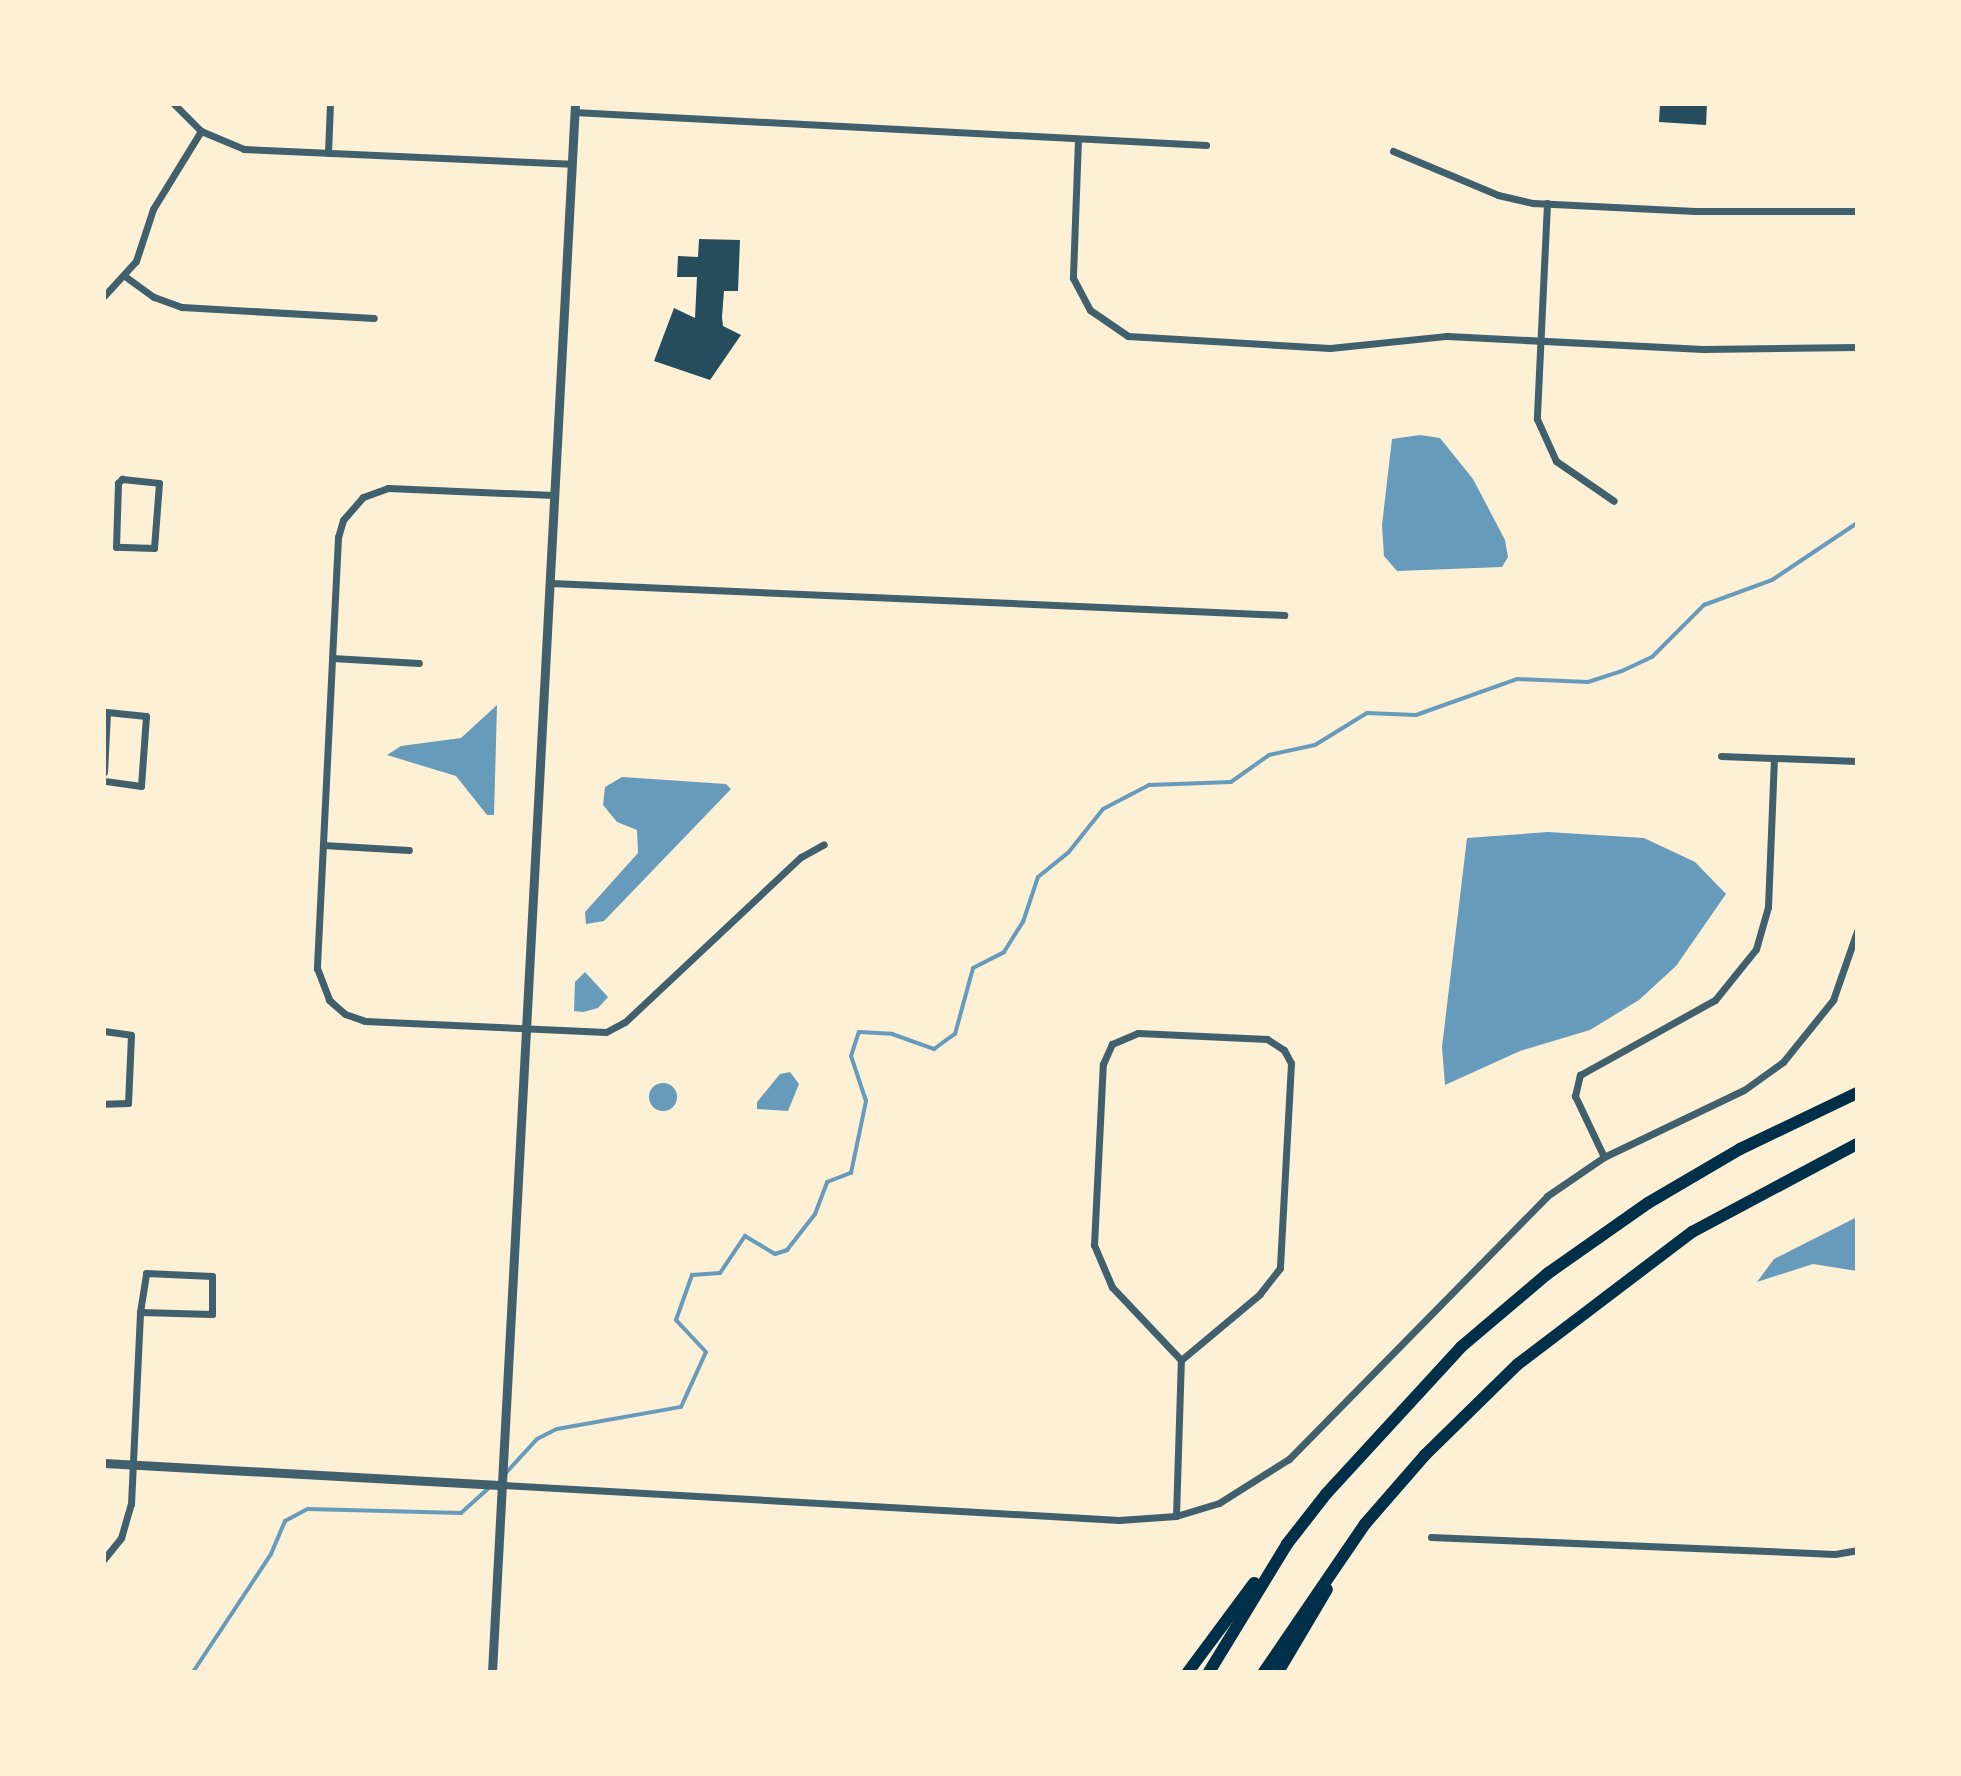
<!DOCTYPE html>
<html>
<head>
<meta charset="utf-8">
<style>
	body { margin:0 }
	#map { position:relative; width:1961px; height:1776px; overflow:hidden; background:#fdf0d5; font-family:"Noto Sans",sans-serif }
	div>[style] { position:absolute }
	.water>* { inset:0; background:#669bbc }
	.round { border-radius:50% }
	.stream>* { height:4px; margin:-2px; padding:0 2px; transform-origin:2px; border-radius:2px; background:#669bbc }
	.building>* { inset:0; background:#264d5e }
	.minor>* { height:7px; margin:-3.5px; padding:0 3.5px; transform-origin:3.5px; border-radius:3.5px; background:#3f606c }
	.tertiary>* { height:9px; margin:-4.5px; padding:0 4.5px; transform-origin:4.5px; border-radius:4.5px; background:#3f606c }
	.motorway>* { height:12px; margin:-6px; padding:0 6px; transform-origin:6px; border-radius:6px; background:#003049 }
	span { translate:-50% -50%; white-space:nowrap; text-align:center; line-height:1.15; -webkit-text-stroke:8px #fdf0d5; paint-order:stroke }
	.frame { position:absolute; inset:0; border:106px solid #fdf0d5; pointer-events:none }
</style>
</head>
<body>
<div id="map">
	<div class="water">
		<div style="clip-path:polygon(1420px 435px,1440px 438px,1473px 479px,1505px 540px,1508px 557px,1502px 567px,1397px 571px,1384px 556px,1382px 525px,1392px 439px)"></div>
		<div style="clip-path:polygon(497px 705px,494px 815px,487px 815px,456px 776px,387px 755px,401px 746px,461px 738px)"></div>
		<div style="clip-path:polygon(622px 777px,726px 784px,731px 789px,604px 921px,586px 924px,585px 912px,638px 853px,637px 830px,617px 822px,603px 805px,605px 787px)"></div>
		<div style="clip-path:polygon(1548px 832px,1644px 838px,1695px 862px,1726px 894px,1676px 966px,1639px 1000px,1590px 1030px,1520px 1051px,1445px 1085px,1442px 1047px,1467px 838px)"></div>
		<div style="clip-path:polygon(585px 972px,608px 997px,598px 1008px,583px 1012px,574px 1011px,575px 982px)"></div>
		<div style="clip-path:polygon(790px 1072px,799px 1084px,788px 1111px,757px 1109px,757px 1102px,780px 1074px)"></div>
		<div class="round" style="left:649px;top:1083px;width:28px;height:28px"></div>
		<div style="clip-path:polygon(1857px 1217px,1857px 1271px,1813px 1264px,1757px 1282px,1774px 1259px)"></div>
	</div>
	<div class="stream">
		<div style="left:504px;top:1475px;width:49px;rotate:-47.5deg"></div>
		<div style="left:537px;top:1439px;width:22px;rotate:-27deg"></div>
		<div style="left:557px;top:1429px;width:126px;rotate:-10.1deg"></div>
		<div style="left:681px;top:1407px;width:60px;rotate:-65.6deg"></div>
		<div style="left:706px;top:1352px;width:44px;rotate:-133.2deg"></div>
		<div style="left:676px;top:1320px;width:48px;rotate:-70.4deg"></div>
		<div style="left:692px;top:1275px;width:28px;rotate:-4deg"></div>
		<div style="left:720px;top:1273px;width:45px;rotate:-56deg"></div>
		<div style="left:745px;top:1236px;width:35px;rotate:31deg"></div>
		<div style="left:775px;top:1254px;width:13px;rotate:-18deg"></div>
		<div style="left:787px;top:1250px;width:46px;rotate:-52.1deg"></div>
		<div style="left:815px;top:1214px;width:34px;rotate:-69deg"></div>
		<div style="left:827px;top:1182px;width:26px;rotate:-21deg"></div>
		<div style="left:851px;top:1173px;width:74px;rotate:-78.2deg"></div>
		<div style="left:866px;top:1101px;width:47px;rotate:-108.4deg"></div>
		<div style="left:851px;top:1056px;width:25px;rotate:-72deg"></div>
		<div style="left:859px;top:1032px;width:33px;rotate:3deg"></div>
		<div style="left:892px;top:1034px;width:45px;rotate:19.7deg"></div>
		<div style="left:934px;top:1049px;width:26px;rotate:-36deg"></div>
		<div style="left:955px;top:1034px;width:68px;rotate:-74.7deg"></div>
		<div style="left:973px;top:968px;width:35px;rotate:-27deg"></div>
		<div style="left:1004px;top:952px;width:36px;rotate:-58deg"></div>
		<div style="left:1023px;top:922px;width:47px;rotate:-71.6deg"></div>
		<div style="left:1038px;top:877px;width:38px;rotate:-39deg"></div>
		<div style="left:1068px;top:853px;width:56px;rotate:-51.5deg"></div>
		<div style="left:1103px;top:809px;width:52px;rotate:-27.6deg"></div>
		<div style="left:1149px;top:785px;width:82px;rotate:-2.1deg"></div>
		<div style="left:1231px;top:782px;width:47px;rotate:-35.4deg"></div>
		<div style="left:1269px;top:755px;width:47px;rotate:-12.3deg"></div>
		<div style="left:1315px;top:745px;width:61px;rotate:-31.6deg"></div>
		<div style="left:1367px;top:713px;width:49px;rotate:2.3deg"></div>
		<div style="left:1416px;top:715px;width:107px;rotate:-19.6deg"></div>
		<div style="left:1517px;top:679px;width:71px;rotate:2.4deg"></div>
		<div style="left:1588px;top:682px;width:36px;rotate:-18deg"></div>
		<div style="left:1622px;top:671px;width:33px;rotate:-25deg"></div>
		<div style="left:1652px;top:657px;width:74px;rotate:-45deg"></div>
		<div style="left:1704px;top:605px;width:72px;rotate:-20.2deg"></div>
		<div style="left:1772px;top:580px;width:102px;rotate:-33.8deg"></div>
		<div style="left:193px;top:1672px;width:141px;rotate:-56.5deg"></div>
		<div style="left:271px;top:1554px;width:36px;rotate:-67deg"></div>
		<div style="left:285px;top:1521px;width:26px;rotate:-28deg"></div>
		<div style="left:308px;top:1509px;width:153px;rotate:1.5deg"></div>
		<div style="left:461px;top:1513px;width:40px;rotate:-42deg"></div>
	</div>
	<div class="building">
		<div style="clip-path:polygon(1660px 104px,1707px 104px,1706px 125px,1659px 122px)"></div>
		<div style="clip-path:polygon(699px 239px,740px 240px,738px 291px,724px 291px,722px 317px,723px 326px,741px 335px,710px 380px,654px 361px,674px 308px,695px 318px,697px 277px,677px 277px,678px 256px,698px 257px)"></div>
	</div>
	<div class="minor">
		<div style="left:174px;top:104px;width:38px;rotate:45deg"></div>
		<div style="left:201px;top:131px;width:47px;rotate:22.7deg"></div>
		<div style="left:244px;top:149px;width:327px;rotate:2.6deg"></div>
		<div style="left:574px;top:112px;width:633px;rotate:2.99deg"></div>
		<div style="left:1078px;top:139px;width:139px;rotate:92.1deg"></div>
		<div style="left:1073px;top:278px;width:36px;rotate:62deg"></div>
		<div style="left:1090px;top:310px;width:46px;rotate:34.4deg"></div>
		<div style="left:1128px;top:336px;width:202px;rotate:3.4deg"></div>
		<div style="left:1330px;top:348px;width:118px;rotate:-5.9deg"></div>
		<div style="left:1447px;top:336px;width:256px;rotate:2.9deg"></div>
		<div style="left:1703px;top:349px;width:154px;rotate:-0.7deg"></div>
		<div style="left:1393px;top:151px;width:114px;rotate:22.7deg"></div>
		<div style="left:1498px;top:195px;width:36px;rotate:13deg"></div>
		<div style="left:1533px;top:203px;width:162px;rotate:2.8deg"></div>
		<div style="left:1695px;top:211px;width:162px"></div>
		<div style="left:328px;top:153px;width:49px;rotate:-87.7deg"></div>
		<div style="left:1547px;top:203px;width:216px;rotate:92.7deg"></div>
		<div style="left:1537px;top:419px;width:46px;rotate:65.7deg"></div>
		<div style="left:1556px;top:461px;width:70px;rotate:34.6deg"></div>
		<div style="left:126px;top:277px;width:34px;rotate:36deg"></div>
		<div style="left:154px;top:297px;width:30px;rotate:20deg"></div>
		<div style="left:182px;top:307px;width:192px;rotate:3.3deg"></div>
		<div style="left:104px;top:296px;width:47px;rotate:-47.6deg"></div>
		<div style="left:136px;top:261px;width:55px;rotate:-71.9deg"></div>
		<div style="left:153px;top:209px;width:92px;rotate:-58.4deg"></div>
		<div style="left:122px;top:479px;width:37px;rotate:6deg"></div>
		<div style="left:159px;top:483px;width:65px;rotate:94.4deg"></div>
		<div style="left:154px;top:548px;width:38px;rotate:-178deg"></div>
		<div style="left:116px;top:547px;width:64px;rotate:-88.2deg"></div>
		<div style="left:118px;top:483px;width:6px;rotate:-45deg"></div>
		<div style="left:554px;top:495px;width:166px;rotate:-177.6deg"></div>
		<div style="left:388px;top:488px;width:27px;rotate:160deg"></div>
		<div style="left:363px;top:497px;width:30px;rotate:131deg"></div>
		<div style="left:343px;top:520px;width:18px;rotate:106deg"></div>
		<div style="left:338px;top:537px;width:432px;rotate:92.8deg"></div>
		<div style="left:317px;top:968px;width:34px;rotate:69deg"></div>
		<div style="left:329px;top:1000px;width:21px;rotate:41deg"></div>
		<div style="left:345px;top:1014px;width:21px;rotate:19deg"></div>
		<div style="left:365px;top:1021px;width:241px;rotate:2.6deg"></div>
		<div style="left:606px;top:1032px;width:21px;rotate:-28deg"></div>
		<div style="left:625px;top:1022px;width:241px;rotate:-43.2deg"></div>
		<div style="left:801px;top:857px;width:26px;rotate:-29deg"></div>
		<div style="left:551px;top:583px;width:734px;rotate:2.5deg"></div>
		<div style="left:332px;top:658px;width:87px;rotate:3.3deg"></div>
		<div style="left:1721px;top:756px;width:136px;rotate:2.1deg"></div>
		<div style="left:104px;top:772px;width:60px;rotate:-87.1deg"></div>
		<div style="left:107px;top:712px;width:39px;rotate:6deg"></div>
		<div style="left:146px;top:716px;width:70px;rotate:94.1deg"></div>
		<div style="left:141px;top:786px;width:37px;rotate:-172deg"></div>
		<div style="left:323px;top:845px;width:86px;rotate:3.3deg"></div>
		<div style="left:104px;top:1031px;width:27px;rotate:8deg"></div>
		<div style="left:131px;top:1035px;width:68px;rotate:92.5deg"></div>
		<div style="left:128px;top:1103px;width:24px;rotate:178deg"></div>
		<div style="left:1138px;top:1033px;width:129px;rotate:2.7deg"></div>
		<div style="left:1267px;top:1039px;width:20px;rotate:33deg"></div>
		<div style="left:1284px;top:1050px;width:15px;rotate:62deg"></div>
		<div style="left:1291px;top:1063px;width:205px;rotate:93.1deg"></div>
		<div style="left:1280px;top:1268px;width:33px;rotate:128deg"></div>
		<div style="left:1260px;top:1294px;width:103px;rotate:140.1deg"></div>
		<div style="left:1181px;top:1360px;width:100px;rotate:-133.4deg"></div>
		<div style="left:1112px;top:1287px;width:46px;rotate:-113.2deg"></div>
		<div style="left:1094px;top:1245px;width:181px;rotate:-87.2deg"></div>
		<div style="left:1103px;top:1064px;width:22px;rotate:-66deg"></div>
		<div style="left:1112px;top:1044px;width:28px;rotate:-23deg"></div>
		<div style="left:1604px;top:1157px;width:68px;rotate:-115.4deg"></div>
		<div style="left:1575px;top:1096px;width:22px;rotate:-77deg"></div>
		<div style="left:1580px;top:1075px;width:154px;rotate:-29.1deg"></div>
		<div style="left:1715px;top:1000px;width:65px;rotate:-51.2deg"></div>
		<div style="left:1756px;top:949px;width:44px;rotate:-74.1deg"></div>
		<div style="left:1768px;top:907px;width:149px;rotate:-87.7deg"></div>
		<div style="left:146px;top:1273px;width:66px;rotate:2.6deg"></div>
		<div style="left:212px;top:1276px;width:38px;rotate:90deg"></div>
		<div style="left:212px;top:1314px;width:72px;rotate:-178.4deg"></div>
		<div style="left:140px;top:1312px;width:39px;rotate:-81deg"></div>
		<div style="left:503px;top:1485px;width:617px;rotate:3.25deg"></div>
		<div style="left:1119px;top:1520px;width:57px;rotate:-4deg"></div>
		<div style="left:1176px;top:1516px;width:45px;rotate:-16.8deg"></div>
		<div style="left:1219px;top:1503px;width:83px;rotate:-32.2deg"></div>
		<div style="left:1289px;top:1459px;width:368px;rotate:-45.5deg"></div>
		<div style="left:1547px;top:1196px;width:69px;rotate:-34.4deg"></div>
		<div style="left:1604px;top:1157px;width:155px;rotate:-25.6deg"></div>
		<div style="left:1744px;top:1090px;width:48px;rotate:-35.7deg"></div>
		<div style="left:1783px;top:1062px;width:80px;rotate:-51.1deg"></div>
		<div style="left:1833px;top:1000px;width:73px;rotate:-70.8deg"></div>
		<div style="left:1176px;top:1516px;width:156px;rotate:-88.2deg"></div>
		<div style="left:1431px;top:1537px;width:404px;rotate:2.4deg"></div>
		<div style="left:1835px;top:1554px;width:22px;rotate:-10deg"></div>
		<div style="left:104px;top:1559px;width:27px;rotate:-51deg"></div>
		<div style="left:121px;top:1538px;width:35px;rotate:-74deg"></div>
		<div style="left:131px;top:1504px;width:192px;rotate:-87.3deg"></div>
	</div>
	<div class="tertiary">
		<div style="left:104px;top:1463px;width:400px;rotate:3.2deg"></div>
		<div style="left:492px;top:1672px;width:1570px;rotate:-86.97deg"></div>
	</div>
	<div class="motorway">
		<div style="left:1188px;top:1672px;width:111px;rotate:-53.4deg"></div>
		<div style="left:1209px;top:1672px;width:150px;rotate:-58.6deg"></div>
		<div style="left:1287px;top:1544px;width:63px;rotate:-52deg"></div>
		<div style="left:1326px;top:1494px;width:200px;rotate:-47.4deg"></div>
		<div style="left:1461px;top:1347px;width:113px;rotate:-40.3deg"></div>
		<div style="left:1547px;top:1274px;width:123px;rotate:-35.1deg"></div>
		<div style="left:1648px;top:1203px;width:107px;rotate:-30.4deg"></div>
		<div style="left:1740px;top:1149px;width:130px;rotate:-25.6deg"></div>
		<div style="left:1264px;top:1672px;width:179px;rotate:-55.7deg"></div>
		<div style="left:1365px;top:1524px;width:91px;rotate:-49deg"></div>
		<div style="left:1425px;top:1455px;width:130px;rotate:-44.4deg"></div>
		<div style="left:1518px;top:1364px;width:218px;rotate:-37.2deg"></div>
		<div style="left:1692px;top:1232px;width:187px;rotate:-28.1deg"></div>
		<div style="left:1278px;top:1672px;width:96px;rotate:-59.4deg"></div>
	</div>
	<div class="frame"></div>
</div>
</body>
</html>
